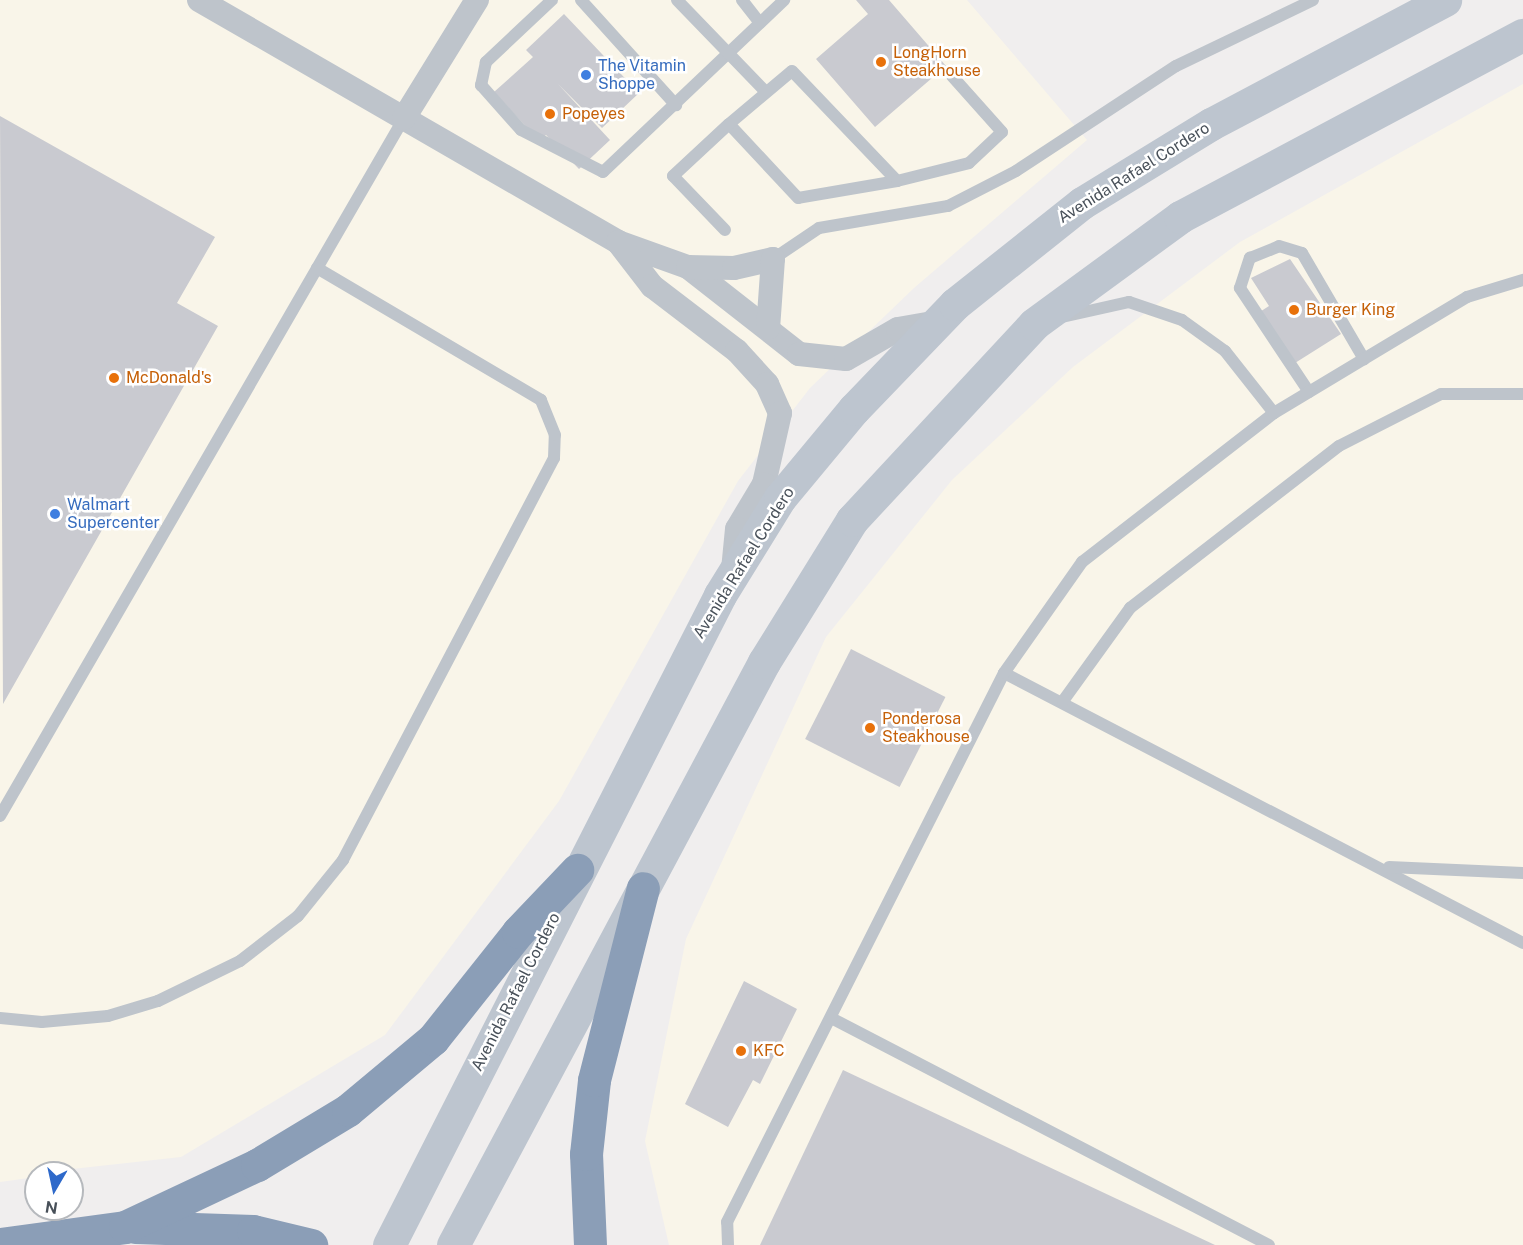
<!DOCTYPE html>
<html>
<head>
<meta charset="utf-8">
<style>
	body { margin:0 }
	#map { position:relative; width:1523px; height:1245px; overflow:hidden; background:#f0eeee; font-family:"Public Sans",sans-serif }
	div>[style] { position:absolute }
	.commercial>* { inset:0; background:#f9f5e9 }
	.building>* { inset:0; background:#c9cad0; transform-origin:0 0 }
	.service>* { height:12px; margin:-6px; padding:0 6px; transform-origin:6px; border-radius:6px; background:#bec4cb }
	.minor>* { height:24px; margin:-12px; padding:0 12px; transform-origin:12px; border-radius:12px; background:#bec4cb }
	.secondary>* { height:33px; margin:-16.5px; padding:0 16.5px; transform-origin:16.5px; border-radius:16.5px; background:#bdc5cf }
	.motorway>* { height:33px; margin:-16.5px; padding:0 16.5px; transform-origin:16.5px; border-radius:16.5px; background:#8b9eb7 }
	.dots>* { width:16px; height:16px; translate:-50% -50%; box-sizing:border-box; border:3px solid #fff; border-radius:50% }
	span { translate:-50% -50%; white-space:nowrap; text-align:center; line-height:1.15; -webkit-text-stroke:5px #fff; paint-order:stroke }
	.food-label { font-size:16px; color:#c56008 }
	.left { translate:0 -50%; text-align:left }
	.shop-label { font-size:16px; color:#366cbe }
	.street-label { font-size:16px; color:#485059 }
	.north { position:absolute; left:24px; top:1161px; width:60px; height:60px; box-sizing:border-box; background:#fff; border:2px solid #b6b9bd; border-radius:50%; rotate:189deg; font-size:16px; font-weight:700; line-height:24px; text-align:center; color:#485059 }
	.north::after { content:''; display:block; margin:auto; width:21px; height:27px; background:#2e69ca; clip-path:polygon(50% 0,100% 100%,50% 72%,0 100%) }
</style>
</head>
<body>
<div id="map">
	<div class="commercial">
		<div style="clip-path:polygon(0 0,967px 0,1087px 140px,914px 288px,810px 388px,738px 481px,559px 801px,385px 1035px,181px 1157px,36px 1173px,36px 1177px,0 1182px)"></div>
		<div style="clip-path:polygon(1523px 84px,1523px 1245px,669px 1245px,645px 1141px,686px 939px,826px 637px,952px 480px,1073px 367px,1240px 242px)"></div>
	</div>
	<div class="building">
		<div style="clip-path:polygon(856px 0,889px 0,946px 66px,875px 127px,816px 59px,868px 14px)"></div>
		<div style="clip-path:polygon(564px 14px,639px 93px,602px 128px,558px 84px,610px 140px,579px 169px,546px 135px,539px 141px,494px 92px,533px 57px,526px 50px)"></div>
		<div style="clip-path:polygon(0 116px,215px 237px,177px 303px,218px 326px,3px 704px)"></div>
		<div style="clip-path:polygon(1290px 259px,1341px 334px,1295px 363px,1255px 315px,1269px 306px,1251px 278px)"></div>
		<div style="left:851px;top:649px;width:106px;height:101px;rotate:27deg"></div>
		<div style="clip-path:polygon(744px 981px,797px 1009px,760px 1084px,753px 1080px,728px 1127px,685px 1104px)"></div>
		<div style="clip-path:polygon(843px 1070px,1215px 1245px,760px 1245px)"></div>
	</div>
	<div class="service">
		<div style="left:552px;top:0;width:91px;rotate:136.8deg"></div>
		<div style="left:486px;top:62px;width:24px;rotate:102deg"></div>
		<div style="left:481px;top:85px;width:60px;rotate:48.4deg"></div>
		<div style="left:521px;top:130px;width:92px;rotate:27.1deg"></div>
		<div style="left:603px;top:172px;width:250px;rotate:-43.5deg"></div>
		<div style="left:581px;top:0;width:142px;rotate:47.9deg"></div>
		<div style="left:677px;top:0;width:125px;rotate:46deg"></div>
		<div style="left:742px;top:0;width:29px;rotate:52deg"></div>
		<div style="left:897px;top:181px;width:100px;rotate:170.3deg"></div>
		<div style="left:798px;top:198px;width:101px;rotate:-133deg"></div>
		<div style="left:729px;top:124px;width:82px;rotate:-40.1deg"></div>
		<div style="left:792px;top:71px;width:152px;rotate:46.3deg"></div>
		<div style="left:897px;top:181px;width:74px;rotate:-14deg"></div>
		<div style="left:969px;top:163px;width:45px;rotate:-43.2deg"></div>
		<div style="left:1002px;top:132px;width:75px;rotate:-131.8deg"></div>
		<div style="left:725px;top:230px;width:75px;rotate:-133.9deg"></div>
		<div style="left:673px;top:176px;width:76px;rotate:-42.9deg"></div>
		<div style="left:773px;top:259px;width:55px;rotate:-34deg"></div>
		<div style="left:819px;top:228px;width:131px;rotate:-9.7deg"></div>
		<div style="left:948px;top:206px;width:76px;rotate:-27.2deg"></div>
		<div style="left:1016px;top:171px;width:191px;rotate:-33.3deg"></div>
		<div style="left:1176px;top:66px;width:152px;rotate:-25.7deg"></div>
		<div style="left:1062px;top:317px;width:69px;rotate:-12.6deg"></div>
		<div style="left:1129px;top:302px;width:56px;rotate:18.8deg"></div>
		<div style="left:1182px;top:320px;width:53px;rotate:35.8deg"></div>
		<div style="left:1225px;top:351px;width:79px;rotate:51.7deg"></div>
		<div style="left:1309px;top:392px;width:125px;rotate:-123.6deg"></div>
		<div style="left:1240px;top:288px;width:32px;rotate:-72deg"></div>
		<div style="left:1250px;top:258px;width:31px;rotate:-22deg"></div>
		<div style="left:1279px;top:246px;width:24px;rotate:17deg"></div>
		<div style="left:1302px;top:253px;width:123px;rotate:59.7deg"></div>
		<div style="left:1004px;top:673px;width:585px;rotate:27.48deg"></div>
		<div style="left:1063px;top:701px;width:115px;rotate:-54.2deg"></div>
		<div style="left:1130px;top:608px;width:264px;rotate:-37.8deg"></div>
		<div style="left:1339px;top:446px;width:114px;rotate:-27deg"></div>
		<div style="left:1441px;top:394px;width:82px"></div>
		<div style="left:0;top:816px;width:806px;rotate:-59.94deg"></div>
		<div style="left:1389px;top:867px;width:134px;rotate:2.6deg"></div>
		<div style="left:0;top:1018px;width:42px;rotate:5.4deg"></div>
		<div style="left:42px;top:1022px;width:66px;rotate:-5.2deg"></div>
		<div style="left:108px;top:1016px;width:52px;rotate:-16.7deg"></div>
		<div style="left:158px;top:1001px;width:91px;rotate:-26deg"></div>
		<div style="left:240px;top:961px;width:73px;rotate:-37.8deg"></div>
		<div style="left:298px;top:916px;width:72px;rotate:-51.2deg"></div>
		<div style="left:343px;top:860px;width:454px;rotate:-62.3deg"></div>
		<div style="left:554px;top:458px;width:23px;rotate:-88deg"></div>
		<div style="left:555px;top:435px;width:38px;rotate:-112deg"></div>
		<div style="left:541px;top:400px;width:260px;rotate:-149.5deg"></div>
		<div style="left:833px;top:1019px;width:491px;rotate:27.4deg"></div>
		<div style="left:728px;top:1245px;width:23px;rotate:-92deg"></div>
		<div style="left:727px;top:1222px;width:615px;rotate:-63.23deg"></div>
		<div style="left:1004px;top:673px;width:136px;rotate:-54.9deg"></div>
		<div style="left:1082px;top:562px;width:243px;rotate:-37.8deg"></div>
		<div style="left:1274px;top:413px;width:225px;rotate:-31deg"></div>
		<div style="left:1467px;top:297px;width:59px;rotate:-16.9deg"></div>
	</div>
	<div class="minor">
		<div style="left:199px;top:0;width:484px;rotate:30deg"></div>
		<div style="left:618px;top:242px;width:74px;rotate:19.7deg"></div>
		<div style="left:688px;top:267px;width:141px;rotate:38.1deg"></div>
		<div style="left:799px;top:354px;width:47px;rotate:6.1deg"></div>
		<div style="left:846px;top:359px;width:60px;rotate:-30deg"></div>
		<div style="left:898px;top:329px;width:42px;rotate:-9.7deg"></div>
		<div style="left:404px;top:118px;width:139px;rotate:-58.3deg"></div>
		<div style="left:618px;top:242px;width:56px;rotate:52.3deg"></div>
		<div style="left:652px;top:286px;width:107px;rotate:37.4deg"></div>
		<div style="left:737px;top:351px;width:45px;rotate:47.7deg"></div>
		<div style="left:767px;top:384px;width:32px;rotate:66deg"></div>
		<div style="left:780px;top:413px;width:73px;rotate:102.7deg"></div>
		<div style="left:764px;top:484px;width:52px;rotate:121deg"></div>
		<div style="left:737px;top:529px;width:41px;rotate:95.6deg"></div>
		<div style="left:688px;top:267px;width:46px;rotate:1.2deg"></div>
		<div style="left:734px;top:268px;width:40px;rotate:-13deg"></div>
		<div style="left:773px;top:259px;width:69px;rotate:94.1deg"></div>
	</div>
	<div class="secondary">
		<div style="left:389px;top:1245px;width:729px;rotate:-63.01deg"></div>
		<div style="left:720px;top:595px;width:114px;rotate:-58.3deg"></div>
		<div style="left:780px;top:498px;width:116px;rotate:-50.3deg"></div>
		<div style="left:854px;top:409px;width:146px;rotate:-46.1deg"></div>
		<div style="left:955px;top:304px;width:162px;rotate:-38.5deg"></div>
		<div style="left:1082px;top:203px;width:151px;rotate:-31.5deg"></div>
		<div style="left:1211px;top:124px;width:265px;rotate:-27.9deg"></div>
		<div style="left:453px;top:1245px;width:661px;rotate:-61.92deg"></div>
		<div style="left:764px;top:662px;width:167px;rotate:-58.2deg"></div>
		<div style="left:852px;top:520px;width:267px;rotate:-47.1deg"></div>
		<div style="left:1034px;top:324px;width:181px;rotate:-36.2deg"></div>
		<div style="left:1180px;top:217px;width:388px;rotate:-28deg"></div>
	</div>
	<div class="motorway">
		<div style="left:135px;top:1227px;width:118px;rotate:1.9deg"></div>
		<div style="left:253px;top:1231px;width:60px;rotate:13.6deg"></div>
		<div style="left:0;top:1244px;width:126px;rotate:-7.7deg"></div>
		<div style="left:125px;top:1227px;width:146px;rotate:-25.2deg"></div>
		<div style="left:257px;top:1165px;width:106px;rotate:-31.1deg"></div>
		<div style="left:348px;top:1110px;width:111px;rotate:-39.9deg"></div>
		<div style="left:433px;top:1039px;width:137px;rotate:-51.5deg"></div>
		<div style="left:518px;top:932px;width:86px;rotate:-46.4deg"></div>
		<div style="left:590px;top:1245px;width:91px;rotate:-92.5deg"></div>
		<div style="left:586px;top:1154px;width:74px;rotate:-83.8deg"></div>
		<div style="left:594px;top:1080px;width:198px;rotate:-75.7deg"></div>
	</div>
	<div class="dots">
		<div style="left:881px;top:62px;background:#e8710a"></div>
		<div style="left:586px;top:75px;background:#3f7fe0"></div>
		<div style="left:550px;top:114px;background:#e8710a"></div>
		<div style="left:1294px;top:310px;background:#e8710a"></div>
		<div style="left:114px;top:378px;background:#e8710a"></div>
		<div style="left:55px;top:514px;background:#3f7fe0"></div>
		<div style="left:870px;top:728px;background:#e8710a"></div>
		<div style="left:741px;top:1051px;background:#e8710a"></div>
	</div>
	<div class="food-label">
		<span class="left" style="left:893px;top:62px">LongHorn<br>Steakhouse</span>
		<span class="left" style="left:562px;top:114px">Popeyes</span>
		<span class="left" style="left:1306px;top:310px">Burger King</span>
		<span class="left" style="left:126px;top:378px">McDonald's</span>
		<span class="left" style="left:882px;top:728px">Ponderosa<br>Steakhouse</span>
		<span class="left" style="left:753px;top:1051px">KFC</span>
	</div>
	<div class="shop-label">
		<span class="left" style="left:598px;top:75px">The Vitamin<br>Shoppe</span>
		<span class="left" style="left:67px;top:514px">Walmart<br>Supercenter</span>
	</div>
	<div class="street-label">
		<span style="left:1134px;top:173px;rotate:-32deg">Avenida Rafael Cordero</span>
		<span style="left:744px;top:563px;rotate:-58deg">Avenida Rafael Cordero</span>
		<span style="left:516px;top:992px;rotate:-63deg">Avenida Rafael Cordero</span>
	</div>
	<div class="north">N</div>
</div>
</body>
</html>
